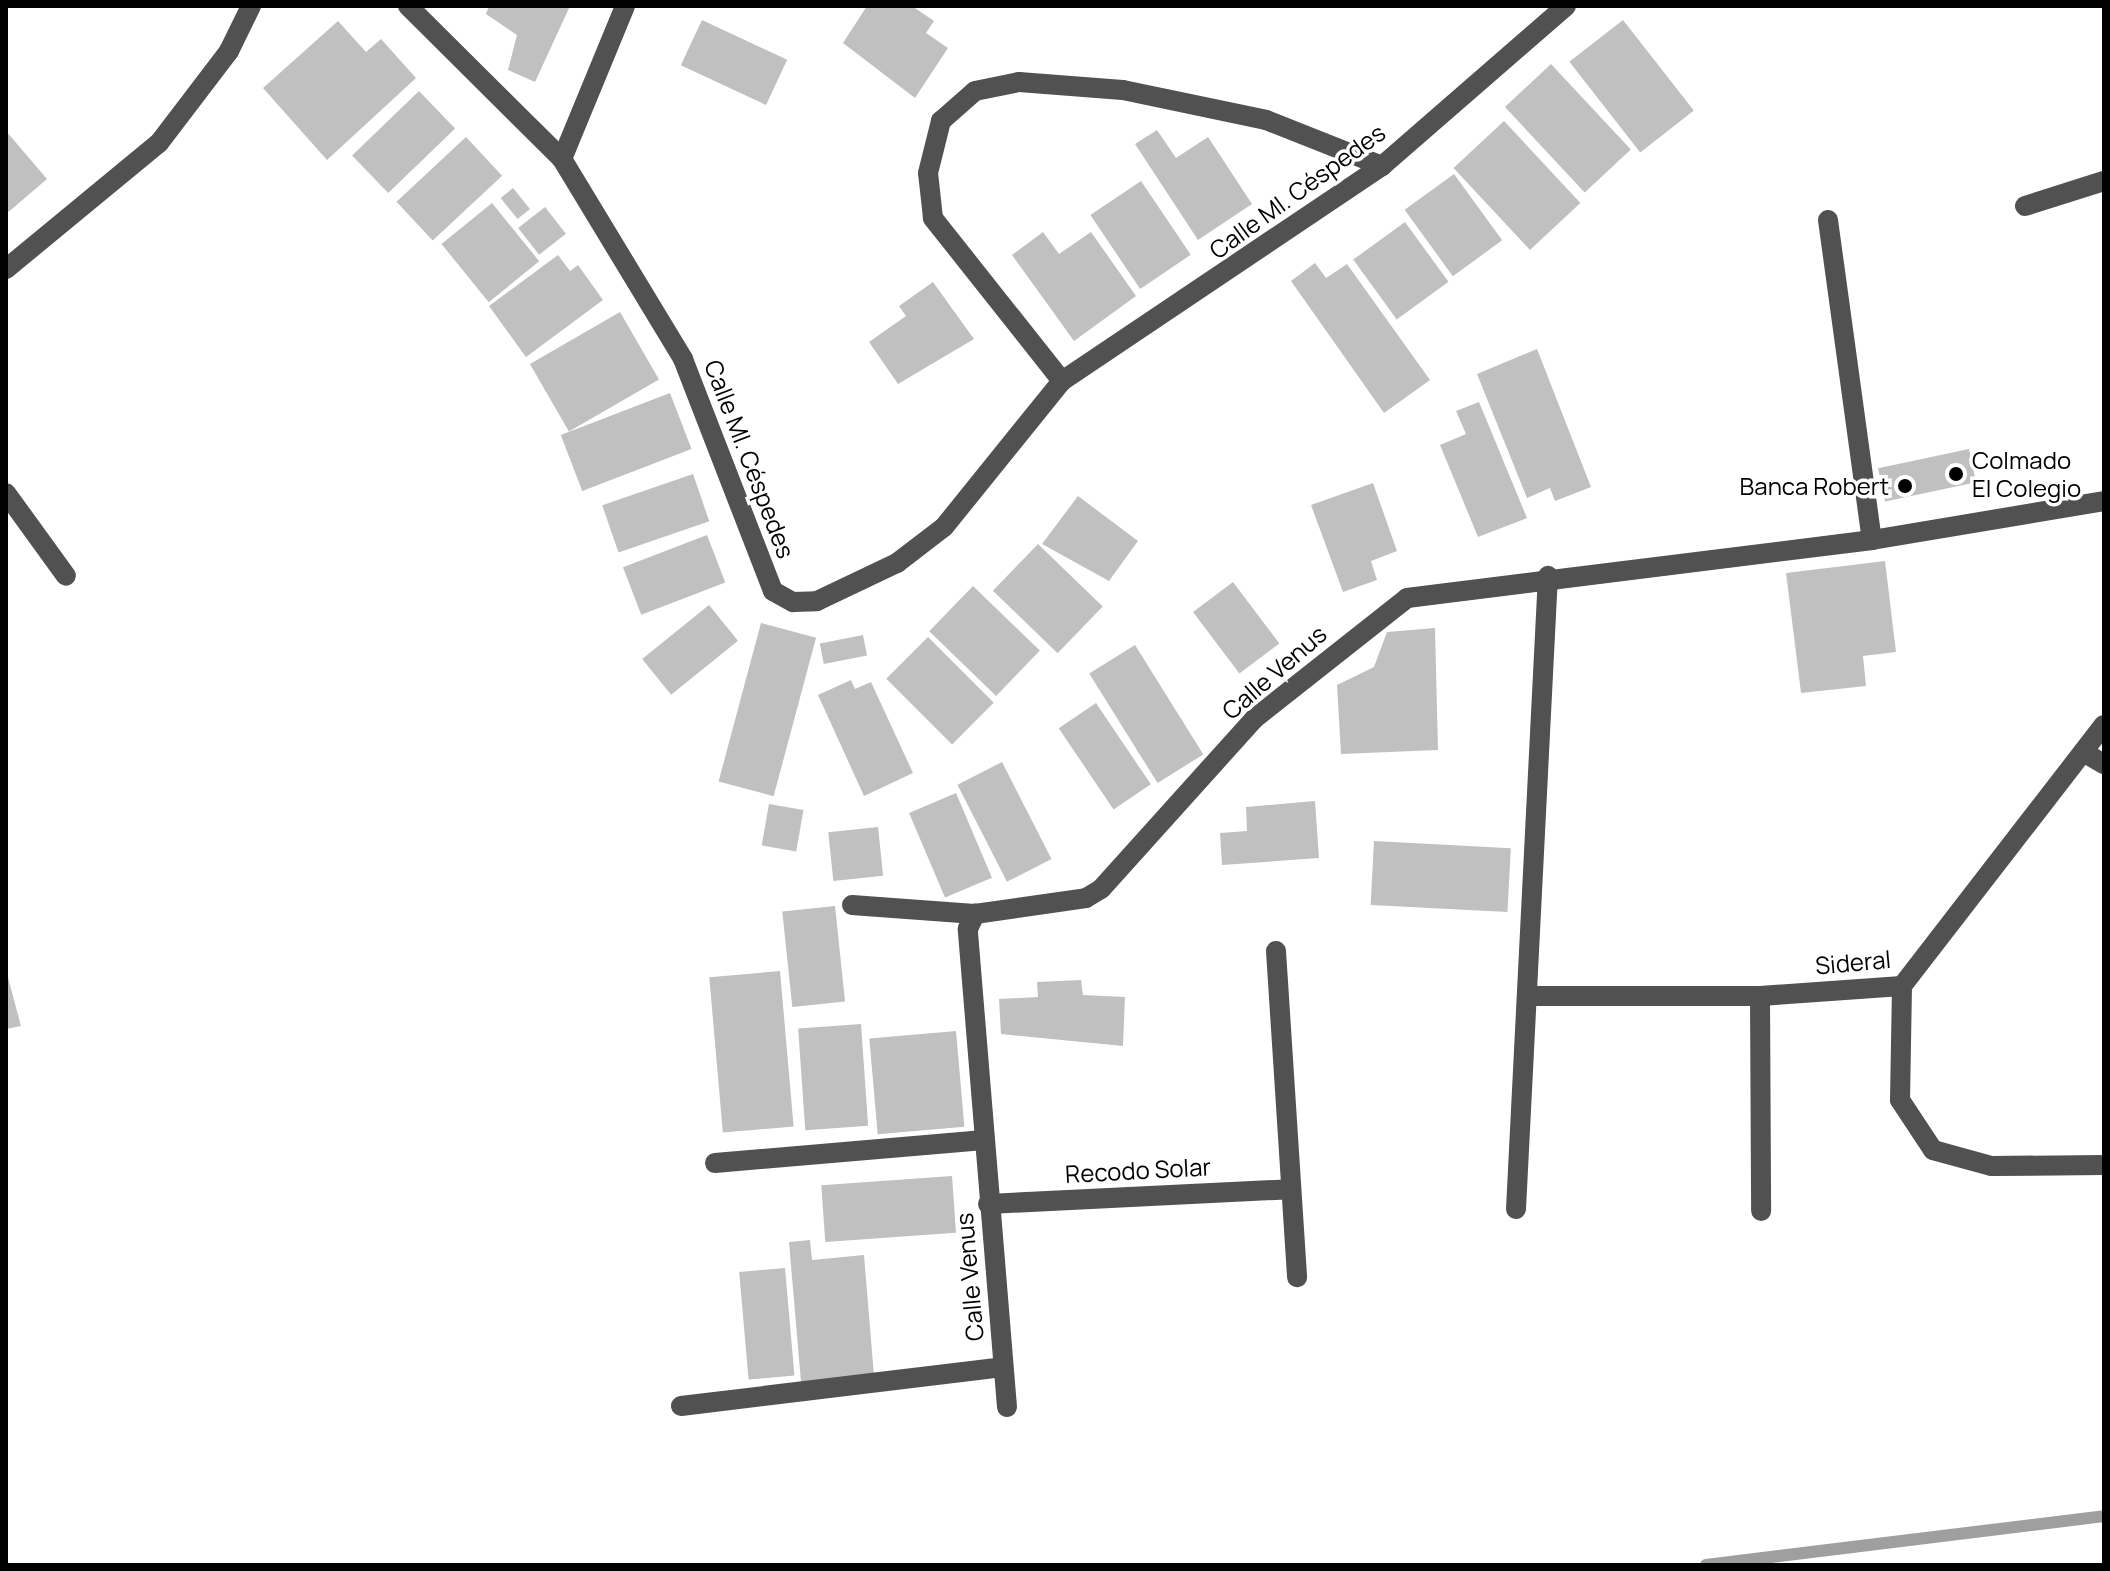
<!DOCTYPE html>
<html>
<head>
<meta charset="utf-8">
<style>
	body { margin:0 }
	#map { position:relative; width:2110px; height:1571px; overflow:hidden; background:#fff; font-family:Manrope,sans-serif }
	div>[style] { position:absolute }
	.stream>* { height:12px; margin:-6px; padding:0 6px; transform-origin:6px; border-radius:6px; background:#9f9f9f }
	.building>* { inset:0; background:#c0c0c0; transform-origin:0 0 }
	.minor>* { height:20px; margin:-10px; padding:0 10px; transform-origin:10px; border-radius:10px; background:#515151 }
	.dots>* { width:22px; height:22px; translate:-50% -50%; box-sizing:border-box; border:4px solid #fff; border-radius:50% }
	span { translate:-50% -50%; white-space:nowrap; text-align:center; line-height:1.15; -webkit-text-stroke:7px #fff; paint-order:stroke }
	.street-label { font-size:24px; color:#000 }
	.poi-label { font-size:24px; color:#000 }
	.left { translate:0 -50%; text-align:left }
	.right { translate:-100% -50%; text-align:right }
	.frame { position:absolute; inset:0; border:8px solid #000; pointer-events:none }
</style>
</head>
<body>
<div id="map">
	<div class="stream">
		<div style="left:1706px;top:1565px;width:401px;rotate:-7deg"></div>
	</div>
	<div class="building">
		<div style="clip-path:polygon(489px 6px,570px 6px,535px 82px,508px 70px,517px 35px,486px 14px)"></div>
		<div style="clip-path:polygon(867px 6px,912px 6px,934px 21px,926px 33px,948px 48px,915px 98px,843px 43px)"></div>
		<div style="left:702px;top:20px;width:94px;height:50px;rotate:25deg"></div>
		<div style="left:1623px;top:20px;width:115px;height:68px;rotate:52deg"></div>
		<div style="clip-path:polygon(338px 21px,366px 52px,381px 39px,416px 78px,327px 160px,263px 88px)"></div>
		<div style="left:1551px;top:64px;width:117px;height:63px;rotate:47deg"></div>
		<div style="left:419px;top:91px;width:52px;height:93px;rotate:46deg"></div>
		<div style="left:1504px;top:121px;width:112px;height:69px;rotate:47deg"></div>
		<div style="clip-path:polygon(1157px 130px,1176px 158px,1208px 137px,1252px 204px,1198px 240px,1135px 144px)"></div>
		<div style="clip-path:polygon(6px 131px,47px 179px,6px 214px)"></div>
		<div style="left:466px;top:137px;width:53px;height:95px;rotate:47deg"></div>
		<div style="left:1454px;top:174px;width:82px;height:61px;rotate:54deg"></div>
		<div style="left:1141px;top:181px;width:89px;height:61px;rotate:56deg"></div>
		<div style="left:513px;top:188px;width:27px;height:16px;rotate:51deg"></div>
		<div style="left:492px;top:203px;width:75px;height:65px;rotate:51deg"></div>
		<div style="left:545px;top:207px;width:34px;height:34px;rotate:52deg"></div>
		<div style="left:1405px;top:222px;width:74px;height:64px;rotate:54deg"></div>
		<div style="clip-path:polygon(1043px 232px,1059px 254px,1091px 232px,1136px 296px,1074px 341px,1012px 255px)"></div>
		<div style="clip-path:polygon(558px 255px,570px 271px,578px 265px,603px 300px,526px 357px,489px 306px)"></div>
		<div style="clip-path:polygon(1315px 263px,1326px 278px,1347px 264px,1430px 380px,1384px 413px,1291px 281px)"></div>
		<div style="clip-path:polygon(933px 282px,974px 339px,898px 384px,869px 342px,906px 316px,899px 306px)"></div>
		<div style="left:620px;top:312px;width:78px;height:104px;rotate:60deg"></div>
		<div style="clip-path:polygon(1537px 349px,1591px 487px,1555px 501px,1550px 488px,1527px 498px,1477px 374px)"></div>
		<div style="left:670px;top:393px;width:60px;height:117px;rotate:69deg"></div>
		<div style="clip-path:polygon(1479px 402px,1527px 518px,1478px 537px,1440px 445px,1466px 434px,1456px 411px)"></div>
		<div style="left:1969px;top:449px;width:34px;height:93px;rotate:78deg"></div>
		<div style="left:693px;top:474px;width:50px;height:96px;rotate:71deg"></div>
		<div style="clip-path:polygon(1373px 483px,1397px 551px,1371px 561px,1377px 580px,1343px 592px,1311px 505px)"></div>
		<div style="clip-path:polygon(1078px 496px,1138px 541px,1109px 581px,1042px 544px)"></div>
		<div style="left:707px;top:535px;width:51px;height:90px;rotate:69deg"></div>
		<div style="left:1038px;top:544px;width:90px;height:65px;rotate:44deg"></div>
		<div style="clip-path:polygon(1885px 561px,1896px 652px,1863px 656px,1866px 686px,1801px 693px,1786px 573px)"></div>
		<div style="left:1233px;top:582px;width:77px;height:50px;rotate:53deg"></div>
		<div style="left:973px;top:586px;width:93px;height:63px;rotate:44deg"></div>
		<div style="left:709px;top:605px;width:46px;height:86px;rotate:51deg"></div>
		<div style="left:761px;top:623px;width:57px;height:164px;rotate:15deg"></div>
		<div style="clip-path:polygon(1435px 628px,1438px 750px,1341px 754px,1337px 685px,1374px 667px,1387px 632px)"></div>
		<div style="left:863px;top:635px;width:21px;height:44px;rotate:79deg"></div>
		<div style="left:928px;top:637px;width:93px;height:59px;rotate:45deg"></div>
		<div style="left:1135px;top:645px;width:129px;height:54px;rotate:58deg"></div>
		<div style="clip-path:polygon(851px 680px,855px 689px,871px 682px,913px 773px,864px 796px,818px 695px)"></div>
		<div style="left:1096px;top:703px;width:98px;height:45px;rotate:56deg"></div>
		<div style="left:1002px;top:762px;width:109px;height:50px;rotate:63deg"></div>
		<div style="left:956px;top:793px;width:92px;height:51px;rotate:67deg"></div>
		<div style="clip-path:polygon(1315px 801px,1319px 858px,1222px 865px,1220px 833px,1247px 831px,1246px 807px)"></div>
		<div style="left:769px;top:804px;width:35px;height:42px;rotate:10deg"></div>
		<div style="left:878px;top:827px;width:49px;height:50px;rotate:84deg"></div>
		<div style="left:1374px;top:841px;width:137px;height:64px;rotate:3deg"></div>
		<div style="left:835px;top:906px;width:96px;height:53px;rotate:84deg"></div>
		<div style="clip-path:polygon(6px 970px,21px 1026px,6px 1029px)"></div>
		<div style="left:780px;top:971px;width:156px;height:71px;rotate:85deg"></div>
		<div style="clip-path:polygon(1081px 980px,1083px 995px,1125px 997px,1123px 1046px,1001px 1034px,999px 999px,1038px 997px,1037px 982px)"></div>
		<div style="left:861px;top:1024px;width:102px;height:63px;rotate:86deg"></div>
		<div style="left:956px;top:1031px;width:96px;height:87px;rotate:85deg"></div>
		<div style="left:952px;top:1176px;width:57px;height:131px;rotate:86deg"></div>
		<div style="clip-path:polygon(810px 1240px,812px 1260px,864px 1255px,874px 1376px,801px 1382px,789px 1242px)"></div>
		<div style="left:785px;top:1268px;width:108px;height:46px;rotate:85deg"></div>
	</div>
	<div class="minor">
		<div style="left:408px;top:6px;width:217px;rotate:44.8deg"></div>
		<div style="left:562px;top:159px;width:234px;rotate:58.8deg"></div>
		<div style="left:683px;top:359px;width:249px;rotate:68.8deg"></div>
		<div style="left:773px;top:591px;width:23px;rotate:29deg"></div>
		<div style="left:793px;top:602px;width:24px;rotate:-2deg"></div>
		<div style="left:817px;top:601px;width:89px;rotate:-25.4deg"></div>
		<div style="left:897px;top:563px;width:59px;rotate:-37.5deg"></div>
		<div style="left:944px;top:527px;width:188px;rotate:-51.1deg"></div>
		<div style="left:1062px;top:381px;width:386px;rotate:-33.9deg"></div>
		<div style="left:1382px;top:166px;width:244px;rotate:-41deg"></div>
		<div style="left:562px;top:159px;width:165px;rotate:-67.6deg"></div>
		<div style="left:2025px;top:206px;width:83px;rotate:-17.6deg"></div>
		<div style="left:1828px;top:220px;width:323px;rotate:82.2deg"></div>
		<div style="left:6px;top:269px;width:198px;rotate:-39.5deg"></div>
		<div style="left:159px;top:143px;width:116px;rotate:-52.7deg"></div>
		<div style="left:229px;top:51px;width:50px;rotate:-63.9deg"></div>
		<div style="left:1062px;top:381px;width:208px;rotate:-128.4deg"></div>
		<div style="left:933px;top:218px;width:45px;rotate:-96.3deg"></div>
		<div style="left:928px;top:173px;width:54px;rotate:-76deg"></div>
		<div style="left:941px;top:121px;width:45px;rotate:-41.4deg"></div>
		<div style="left:975px;top:91px;width:45px;rotate:-11.6deg"></div>
		<div style="left:1019px;top:82px;width:104px;rotate:4.4deg"></div>
		<div style="left:1123px;top:90px;width:146px;rotate:11.8deg"></div>
		<div style="left:1266px;top:120px;width:125px;rotate:21.6deg"></div>
		<div style="left:6px;top:493px;width:102px;rotate:54.1deg"></div>
		<div style="left:2083px;top:752px;width:24px;rotate:30deg"></div>
		<div style="left:852px;top:905px;width:123px;rotate:4.2deg"></div>
		<div style="left:1276px;top:951px;width:327px;rotate:86.3deg"></div>
		<div style="left:1902px;top:986px;width:114px;rotate:91deg"></div>
		<div style="left:1900px;top:1100px;width:60px;rotate:56.6deg"></div>
		<div style="left:1933px;top:1150px;width:60px;rotate:15.4deg"></div>
		<div style="left:1991px;top:1166px;width:113px;rotate:-0.5deg"></div>
		<div style="left:1528px;top:996px;width:232px"></div>
		<div style="left:1760px;top:996px;width:142px;rotate:-4deg"></div>
		<div style="left:1902px;top:986px;width:330px;rotate:-52.3deg"></div>
		<div style="left:1760px;top:996px;width:215px;rotate:89.7deg"></div>
		<div style="left:715px;top:1163px;width:270px;rotate:-4.9deg"></div>
		<div style="left:988px;top:1204px;width:303px;rotate:-2.8deg"></div>
		<div style="left:1516px;top:1209px;width:634px;rotate:-87.11deg"></div>
		<div style="left:681px;top:1406px;width:324px;rotate:-6.9deg"></div>
		<div style="left:1007px;top:1407px;width:480px;rotate:-94.7deg"></div>
		<div style="left:968px;top:929px;width:17px;rotate:-65deg"></div>
		<div style="left:975px;top:914px;width:112px;rotate:-8.2deg"></div>
		<div style="left:1086px;top:898px;width:17px;rotate:-31deg"></div>
		<div style="left:1101px;top:889px;width:229px;rotate:-48deg"></div>
		<div style="left:1254px;top:719px;width:195px;rotate:-38.3deg"></div>
		<div style="left:1407px;top:598px;width:469px;rotate:-7.1deg"></div>
		<div style="left:1872px;top:540px;width:235px;rotate:-9.5deg"></div>
	</div>
	<div class="dots">
		<div style="left:1956px;top:474px;background:#000"></div>
		<div style="left:1905px;top:486px;background:#000"></div>
	</div>
	<div class="street-label">
		<span style="left:1297px;top:191px;rotate:-36deg">Calle Ml. Céspedes</span>
		<span style="left:750px;top:459px;rotate:69deg">Calle Ml. Céspedes</span>
		<span style="left:1274px;top:672px;rotate:-41deg">Calle Venus</span>
		<span style="left:1853px;top:962px;rotate:-5deg">Sideral</span>
		<span style="left:1138px;top:1170px;rotate:-3deg">Recodo Solar</span>
		<span style="left:969px;top:1277px;rotate:-95deg">Calle Venus</span>
	</div>
	<div class="poi-label">
		<span class="left" style="left:1972px;top:474px">Colmado<br>El Colegio</span>
		<span class="right" style="left:1889px;top:486px">Banca Robert</span>
	</div>
	<div class="frame"></div>
</div>
</body>
</html>
